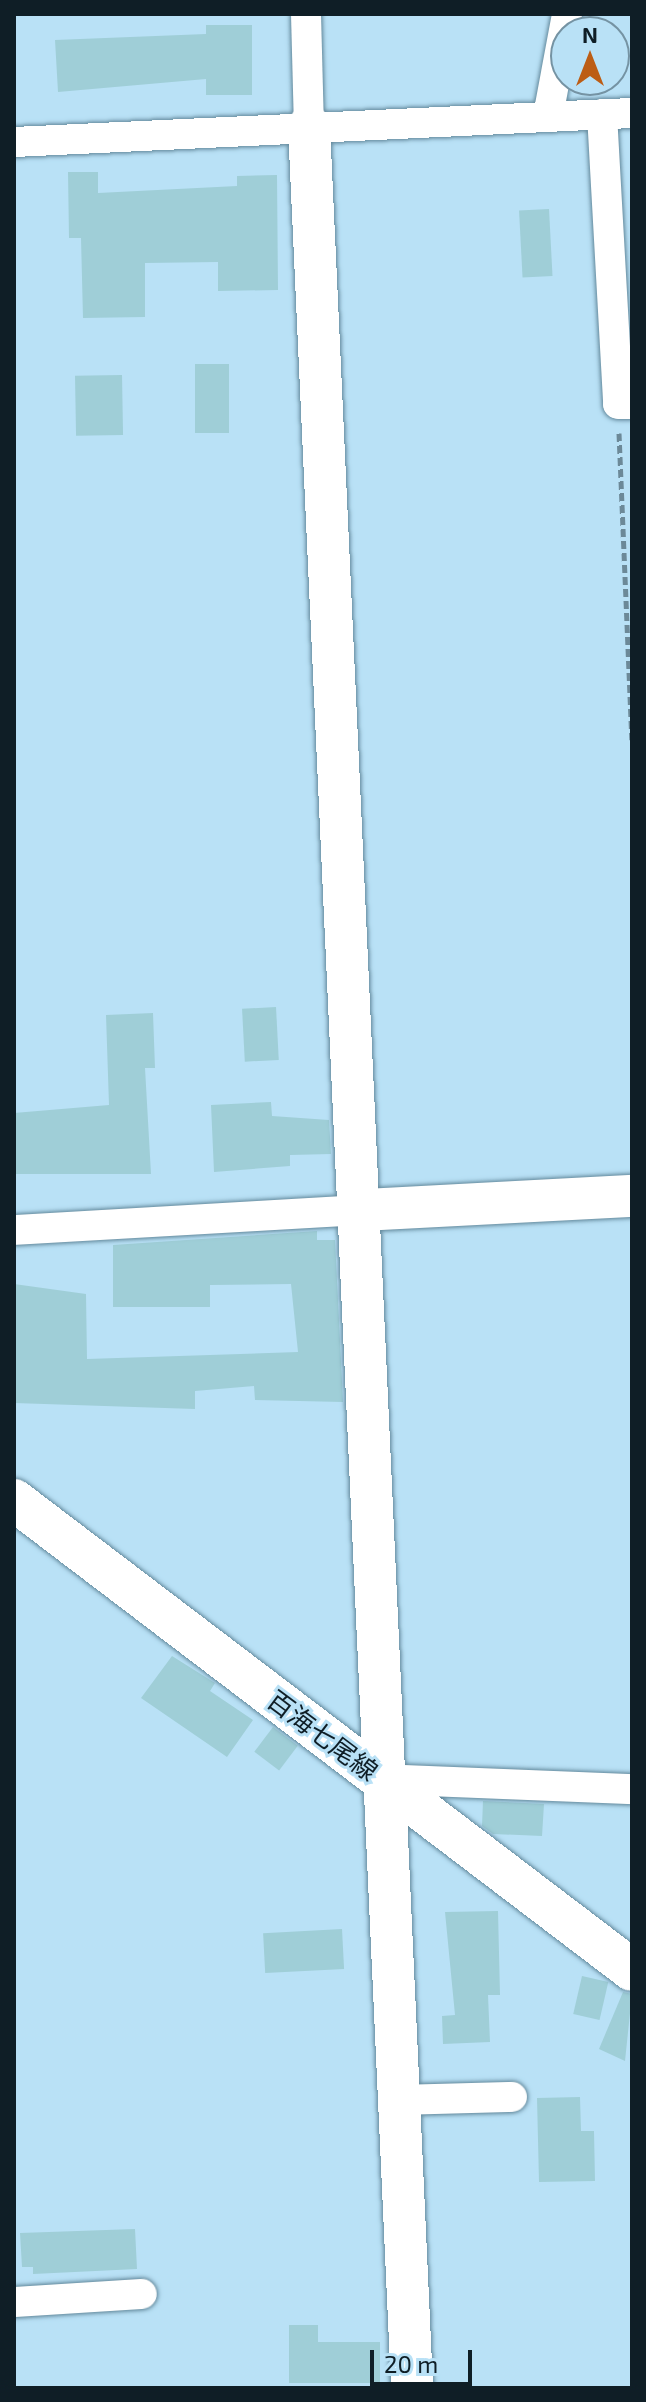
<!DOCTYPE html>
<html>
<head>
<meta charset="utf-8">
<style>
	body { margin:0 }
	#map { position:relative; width:646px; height:2402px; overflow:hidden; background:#b9e1f6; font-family:"Exo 2","Noto Sans JP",sans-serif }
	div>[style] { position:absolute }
	.building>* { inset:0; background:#9fced7; transform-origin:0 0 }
	.path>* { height:5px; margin-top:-2.5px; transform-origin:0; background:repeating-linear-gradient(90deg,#6c8998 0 8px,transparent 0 12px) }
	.roads { filter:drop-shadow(0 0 2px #63899c) drop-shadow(0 0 2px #63899c) }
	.street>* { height:30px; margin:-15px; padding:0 15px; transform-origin:15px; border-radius:15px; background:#fff }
	.secondary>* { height:42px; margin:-21px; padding:0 21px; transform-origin:21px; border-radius:21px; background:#fff }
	span { translate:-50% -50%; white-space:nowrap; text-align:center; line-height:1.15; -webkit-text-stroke:6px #b9e1f6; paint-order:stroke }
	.street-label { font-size:26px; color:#0f1e26 }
	.frame { position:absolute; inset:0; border:16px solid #0f1e26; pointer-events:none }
	.north { position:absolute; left:550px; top:16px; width:80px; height:80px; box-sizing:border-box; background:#b9e1f6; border:2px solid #7593a3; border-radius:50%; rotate:0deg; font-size:22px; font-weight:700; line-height:32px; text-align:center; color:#0f1e26 }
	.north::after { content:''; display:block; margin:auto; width:28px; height:36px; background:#bc5d15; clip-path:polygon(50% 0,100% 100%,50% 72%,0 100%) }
	.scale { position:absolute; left:370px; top:2350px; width:102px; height:36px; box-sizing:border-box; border:4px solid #0f1e26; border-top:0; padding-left:10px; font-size:24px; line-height:28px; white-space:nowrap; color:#0f1e26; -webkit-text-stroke:6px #b9e1f6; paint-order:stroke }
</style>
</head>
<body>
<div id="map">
	<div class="building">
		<div style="clip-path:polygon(206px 25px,252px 25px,252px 95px,206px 95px,206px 79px,58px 92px,55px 40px,206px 34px)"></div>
		<div style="clip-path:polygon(68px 172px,98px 172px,98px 193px,237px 186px,237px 176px,277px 175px,278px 290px,218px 291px,218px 262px,145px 263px,145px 317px,83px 318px,81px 238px,69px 238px)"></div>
		<div style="left:549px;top:209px;width:67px;height:30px;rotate:87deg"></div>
		<div style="left:195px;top:364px;width:34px;height:69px"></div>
		<div style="left:122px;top:375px;width:60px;height:47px;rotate:89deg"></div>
		<div style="left:276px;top:1007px;width:53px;height:34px;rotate:87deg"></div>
		<div style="clip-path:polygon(153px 1013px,155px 1068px,145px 1068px,151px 1174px,14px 1174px,14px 1113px,109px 1105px,106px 1015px)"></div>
		<div style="clip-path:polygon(271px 1102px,272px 1116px,329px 1120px,331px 1154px,290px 1155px,290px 1166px,214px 1172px,211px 1105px)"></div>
		<div style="clip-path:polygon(317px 1231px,317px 1240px,335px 1240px,343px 1402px,255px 1400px,254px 1386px,195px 1391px,195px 1409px,14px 1403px,14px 1284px,86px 1294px,87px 1359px,298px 1352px,291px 1284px,210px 1285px,210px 1307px,113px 1307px,113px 1245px)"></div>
		<div style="clip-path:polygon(172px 1656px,215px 1683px,210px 1691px,253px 1720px,227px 1757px,141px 1698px)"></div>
		<div style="left:273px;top:1727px;width:31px;height:31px;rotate:37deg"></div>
		<div style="clip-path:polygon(483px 1801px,544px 1804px,542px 1836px,493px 1834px,482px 1826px)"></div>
		<div style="clip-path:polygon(498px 1911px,500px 1995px,488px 1995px,490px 2042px,443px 2044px,442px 2016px,455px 2015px,445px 1912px)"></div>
		<div style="left:342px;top:1929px;width:40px;height:79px;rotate:87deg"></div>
		<div style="left:582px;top:1976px;width:27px;height:39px;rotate:13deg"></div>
		<div style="clip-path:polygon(623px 1992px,632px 1994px,625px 2061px,599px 2049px)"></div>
		<div style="clip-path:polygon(580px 2097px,581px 2131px,594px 2131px,595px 2181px,539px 2182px,537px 2098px)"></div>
		<div style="clip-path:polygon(135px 2229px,137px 2269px,33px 2274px,33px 2267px,22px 2267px,20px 2233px)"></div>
		<div style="clip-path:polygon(289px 2325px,318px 2325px,318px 2342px,380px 2342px,380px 2383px,289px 2383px)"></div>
	</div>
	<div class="path">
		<div style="left:619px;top:433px;width:307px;rotate:87.6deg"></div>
	</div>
	<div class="roads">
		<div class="street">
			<div style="left:306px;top:14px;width:112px;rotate:88.5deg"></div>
			<div style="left:602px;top:114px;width:290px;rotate:86.8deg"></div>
			<div style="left:618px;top:404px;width:14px"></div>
			<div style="left:548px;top:116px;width:104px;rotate:-79.4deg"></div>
			<div style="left:14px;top:142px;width:619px;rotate:-2.69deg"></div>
			<div style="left:14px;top:1230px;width:350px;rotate:-3.3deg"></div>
			<div style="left:381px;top:1779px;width:251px;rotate:2.3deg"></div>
			<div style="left:394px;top:2100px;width:118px;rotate:-1.5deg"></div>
			<div style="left:14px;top:2302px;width:128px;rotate:-3.6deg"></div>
		</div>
		<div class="secondary">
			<div style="left:309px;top:126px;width:2264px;rotate:87.39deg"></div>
			<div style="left:363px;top:1210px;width:269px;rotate:-3deg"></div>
			<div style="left:14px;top:1500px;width:776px;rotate:37.25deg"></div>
		</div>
	</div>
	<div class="street-label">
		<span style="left:323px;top:1735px;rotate:37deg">百海七尾線</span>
	</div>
	<div class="frame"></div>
	<div class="north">N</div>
	<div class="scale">20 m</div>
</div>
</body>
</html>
